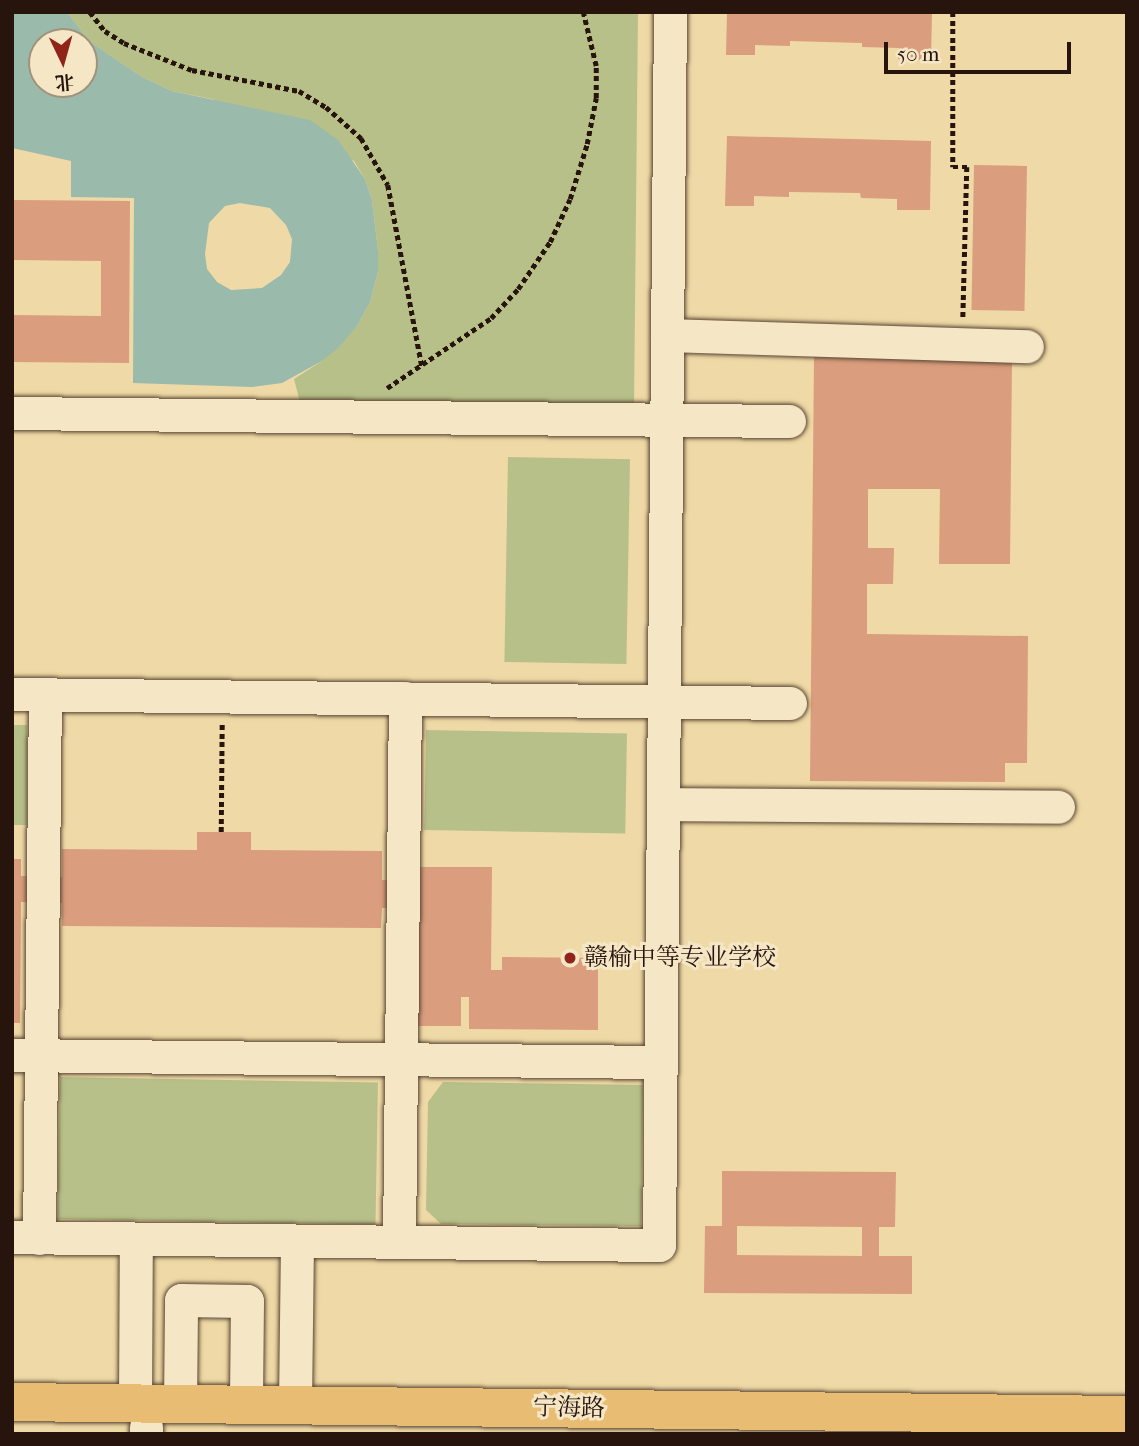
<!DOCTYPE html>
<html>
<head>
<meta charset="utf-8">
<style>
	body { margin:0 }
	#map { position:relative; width:1139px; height:1446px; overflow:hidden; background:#efd9a6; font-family:"IM FELL French Canon","Noto Serif SC",serif }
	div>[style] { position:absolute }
	.green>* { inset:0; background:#b7c088; transform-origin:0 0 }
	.water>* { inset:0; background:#9abaab }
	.building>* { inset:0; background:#da9d7d; transform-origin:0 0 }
	.path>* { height:4.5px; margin-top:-2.25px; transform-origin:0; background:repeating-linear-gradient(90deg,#26140d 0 5px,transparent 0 8.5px) }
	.roads { filter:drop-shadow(0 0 2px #584533) drop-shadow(0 0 2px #584533) }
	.minor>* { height:33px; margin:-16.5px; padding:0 16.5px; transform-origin:16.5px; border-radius:16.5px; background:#f5e6c5 }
	.major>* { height:38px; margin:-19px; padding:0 19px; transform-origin:19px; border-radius:19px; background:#e8bc73 }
	.dots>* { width:19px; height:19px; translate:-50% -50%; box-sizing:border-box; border:4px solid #f5e6c5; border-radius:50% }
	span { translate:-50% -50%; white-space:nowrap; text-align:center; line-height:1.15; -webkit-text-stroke:6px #f5e6c5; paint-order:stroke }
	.poi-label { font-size:24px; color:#26140d }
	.left { translate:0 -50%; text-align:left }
	.street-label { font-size:24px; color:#26140d }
	.frame { position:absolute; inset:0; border:14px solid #26140d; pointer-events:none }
	.north { position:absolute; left:28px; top:28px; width:70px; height:70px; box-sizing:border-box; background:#f5e6c5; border:2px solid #a2927b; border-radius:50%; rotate:175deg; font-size:19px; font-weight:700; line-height:28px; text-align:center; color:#26140d }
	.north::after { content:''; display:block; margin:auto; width:24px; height:32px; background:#8f2418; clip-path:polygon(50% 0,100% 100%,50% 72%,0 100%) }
	.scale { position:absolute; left:884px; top:42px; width:187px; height:32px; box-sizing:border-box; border:4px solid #26140d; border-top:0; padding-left:9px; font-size:21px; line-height:24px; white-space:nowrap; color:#26140d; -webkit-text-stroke:5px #f5e6c5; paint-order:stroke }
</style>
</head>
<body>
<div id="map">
	<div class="green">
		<div style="clip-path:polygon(67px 12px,638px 12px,634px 408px,301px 406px,294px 379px,322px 361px,357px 326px,370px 302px,378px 272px,378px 251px,372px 200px,365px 179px,354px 161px,212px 99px,172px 91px,142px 77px,89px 41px)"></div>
		<div style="left:508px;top:457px;width:122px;height:205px;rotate:1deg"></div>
		<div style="left:12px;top:725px;width:15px;height:100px"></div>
		<div style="left:426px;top:730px;width:201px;height:100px;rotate:1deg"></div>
		<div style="left:60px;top:1077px;width:318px;height:142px;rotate:1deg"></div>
		<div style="clip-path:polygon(443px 1082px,643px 1085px,641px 1226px,441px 1224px,426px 1210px,428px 1102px)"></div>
	</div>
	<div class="water">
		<div style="clip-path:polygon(evenodd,12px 12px,67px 12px,89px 41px,142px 77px,172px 91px,310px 120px,338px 140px,365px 179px,372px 200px,378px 251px,378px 272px,370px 302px,357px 326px,339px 347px,322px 361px,282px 383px,252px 387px,133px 383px,134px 198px,71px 197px,71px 161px,12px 148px,12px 12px,42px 42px,84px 42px,84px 84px,42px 84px,42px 42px,12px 12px,240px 203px,270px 208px,286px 225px,292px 239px,290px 262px,281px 275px,262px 288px,231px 290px,217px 282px,207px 269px,205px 254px,209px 223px,225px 206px,240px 203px)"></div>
	</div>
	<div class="building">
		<div style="clip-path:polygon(727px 12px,932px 12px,931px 60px,898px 59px,899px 48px,862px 47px,862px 43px,790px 41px,790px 46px,755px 45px,755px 55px,726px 55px)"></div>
		<div style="clip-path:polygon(727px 136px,931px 141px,930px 210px,897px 210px,897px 199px,861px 198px,860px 193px,789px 192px,789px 197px,754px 196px,754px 206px,725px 206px)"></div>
		<div style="left:974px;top:165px;width:53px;height:145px;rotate:1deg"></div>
		<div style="clip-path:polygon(12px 200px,130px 201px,129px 363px,12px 362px,12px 315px,101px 316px,101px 261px,12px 260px)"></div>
		<div style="clip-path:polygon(814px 357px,1012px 359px,1010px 564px,939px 564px,940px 489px,868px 489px,868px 548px,894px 548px,893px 584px,867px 584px,867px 634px,1028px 636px,1027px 763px,1005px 763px,1005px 782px,810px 781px)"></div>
		<div style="clip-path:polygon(197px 832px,251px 832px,251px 850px,382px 851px,382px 880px,414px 881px,415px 867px,492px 867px,491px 970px,502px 970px,502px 957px,598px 958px,598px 1030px,469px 1029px,469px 997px,461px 997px,461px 1026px,413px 1026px,414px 909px,382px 908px,381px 928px,62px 926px,62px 903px,21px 902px,20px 1023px,12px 1023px,12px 859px,21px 859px,21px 876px,62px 877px,62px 849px,197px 850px)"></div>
		<div style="clip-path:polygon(evenodd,722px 1171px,896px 1172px,895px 1227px,879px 1227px,879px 1256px,912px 1256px,912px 1294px,704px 1293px,705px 1226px,722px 1226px,722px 1171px,737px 1226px,862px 1227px,862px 1256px,737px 1255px,737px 1226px)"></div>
	</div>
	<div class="path">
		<div style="left:90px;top:12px;width:24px;rotate:52deg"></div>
		<div style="left:105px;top:31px;width:22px;rotate:32deg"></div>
		<div style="left:124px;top:43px;width:73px;rotate:21.7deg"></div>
		<div style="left:192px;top:70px;width:109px;rotate:11.1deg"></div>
		<div style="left:299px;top:91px;width:31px;rotate:31deg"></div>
		<div style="left:326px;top:107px;width:47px;rotate:41.5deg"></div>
		<div style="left:361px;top:138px;width:54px;rotate:60.1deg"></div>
		<div style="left:388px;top:185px;width:185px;rotate:79.4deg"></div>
		<div style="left:953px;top:12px;width:155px;rotate:90deg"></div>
		<div style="left:953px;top:167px;width:14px"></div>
		<div style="left:967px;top:167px;width:151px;rotate:91.5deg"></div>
		<div style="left:387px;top:388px;width:125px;rotate:-33.9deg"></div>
		<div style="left:491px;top:318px;width:40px;rotate:-47deg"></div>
		<div style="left:518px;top:289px;width:57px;rotate:-55.8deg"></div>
		<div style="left:550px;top:242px;width:47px;rotate:-65.1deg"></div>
		<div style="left:570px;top:199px;width:58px;rotate:-72.8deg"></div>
		<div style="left:587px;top:144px;width:47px;rotate:-78.9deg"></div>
		<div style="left:596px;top:98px;width:32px;rotate:-90deg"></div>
		<div style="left:596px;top:66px;width:56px;rotate:-103.5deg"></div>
		<div style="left:221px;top:832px;width:108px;rotate:-89.5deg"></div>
	</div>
	<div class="roads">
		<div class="minor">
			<div style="left:667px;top:335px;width:360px;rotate:1.8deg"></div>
			<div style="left:12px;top:413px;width:777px;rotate:0.59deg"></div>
			<div style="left:12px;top:694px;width:778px;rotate:0.66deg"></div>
			<div style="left:663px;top:804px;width:395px;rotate:0.4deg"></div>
			<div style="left:12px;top:1055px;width:648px;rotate:0.62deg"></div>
			<div style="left:12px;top:1237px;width:647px;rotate:0.71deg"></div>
			<div style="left:659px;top:1245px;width:1233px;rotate:-89.49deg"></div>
			<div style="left:39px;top:1238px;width:544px;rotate:-89.37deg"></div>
			<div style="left:399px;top:1242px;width:544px;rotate:-89.37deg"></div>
			<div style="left:135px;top:1403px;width:164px;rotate:-89.7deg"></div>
			<div style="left:180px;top:1404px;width:104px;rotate:-89.4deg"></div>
			<div style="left:181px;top:1300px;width:66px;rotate:0.9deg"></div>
			<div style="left:247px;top:1301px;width:103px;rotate:90.6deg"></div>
			<div style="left:295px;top:1405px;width:164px;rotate:-89.3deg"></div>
			<div style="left:146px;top:1434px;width:7px;rotate:-90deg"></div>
		</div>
		<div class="major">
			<div style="left:12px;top:1402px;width:1115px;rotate:0.67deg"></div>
		</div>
	</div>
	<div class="dots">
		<div style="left:570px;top:958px;background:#8f2418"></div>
	</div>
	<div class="poi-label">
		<span class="left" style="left:584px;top:958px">赣榆中等专业学校</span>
	</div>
	<div class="street-label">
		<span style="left:569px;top:1408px;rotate:1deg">宁海路</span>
	</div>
	<div class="frame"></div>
	<div class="north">北</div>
	<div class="scale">50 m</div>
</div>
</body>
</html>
